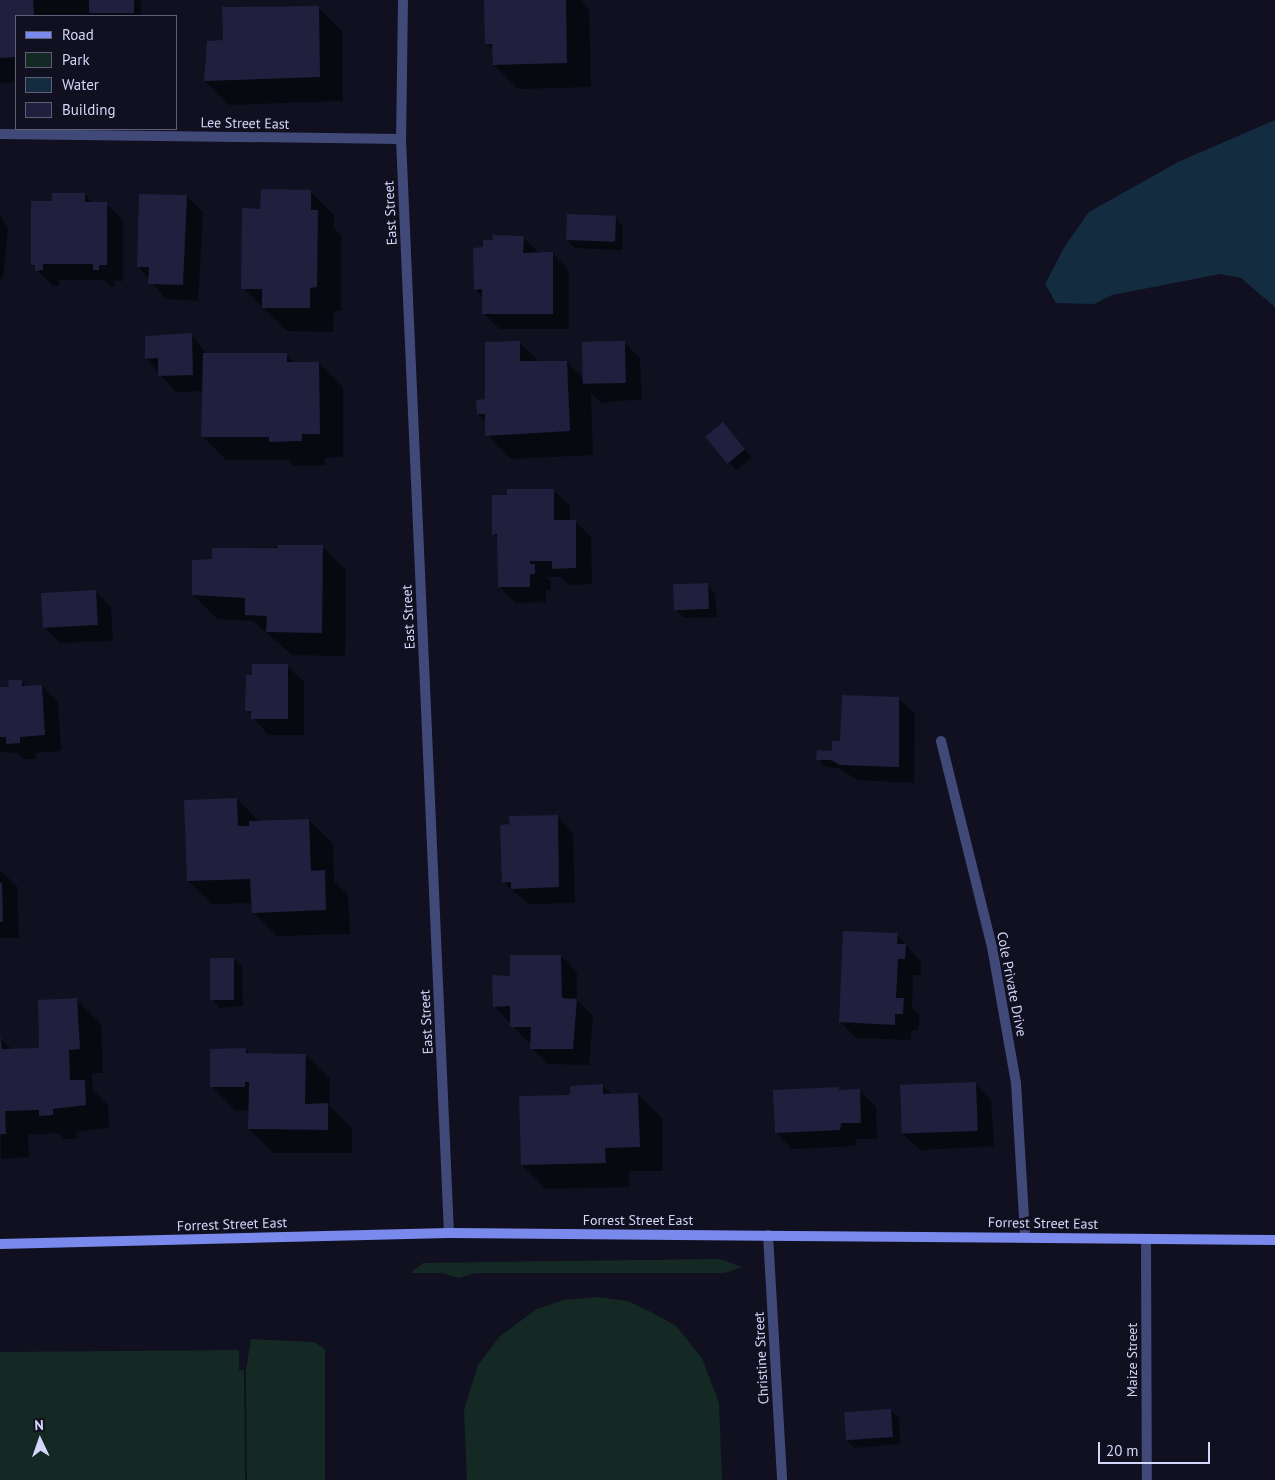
<!DOCTYPE html>
<html>
<head>
<meta charset="utf-8">
<style>
	body { margin:0 }
	#map { position:relative; width:1275px; height:1480px; overflow:hidden; background:#101020; font-family:"PT Sans",sans-serif }
	div>[style] { position:absolute }
	.green>* { inset:0; background:#142924 }
	.water>* { inset:0; background:#142c40 }
	.shadow>* { inset:0; background:#0007 }
	.building>* { inset:0; background:#201f3e; transform-origin:0 0 }
	.minor>* { height:10px; margin:-5px; padding:0 5px; transform-origin:5px; border-radius:5px; background:#414978 }
	.secondary>* { height:10px; margin:-5px; padding:0 5px; transform-origin:5px; border-radius:5px; background:#798aec }
	span { translate:-50% -50%; white-space:nowrap; text-align:center; line-height:1.15; -webkit-text-stroke:5px #101020; paint-order:stroke }
	.street-label { font-size:14px; color:#d5d7f9 }
	.legend { position:absolute; left:15px; top:15px; width:162px; height:115px; box-sizing:border-box; background:#101020; border:1px solid #5f6077; margin:0; padding:6px 9px; list-style:none; font-size:15px; color:#d5d7f9 }
	.legend li { display:flex; align-items:center; gap:10px; height:25px }
	.legend b { width:25px; border:1px solid #5f6077 }
	.north { position:absolute; left:15px; top:1415px; width:50px; height:50px; -webkit-text-stroke:4px #101020; paint-order:stroke; rotate:357deg; font-size:14px; font-weight:700; line-height:20px; text-align:center; color:#d5d7f9 }
	.north::after { content:''; display:block; margin:auto; width:18px; height:22px; background:#d5d7f9; clip-path:polygon(50% 0,100% 100%,50% 72%,0 100%) }
	.scale { position:absolute; left:1098px; top:1442px; width:112px; height:22px; box-sizing:border-box; border:2px solid #d5d7f9; border-top:0; padding-left:6px; font-size:15px; line-height:18px; white-space:nowrap; color:#d5d7f9; -webkit-text-stroke:4px #101020; paint-order:stroke }
</style>
</head>
<body>
<div id="map">
	<div class="green">
		<div style="clip-path:polygon(720px 1259px,742px 1267px,725px 1273px,475px 1273px,459px 1278px,442px 1273px,410px 1273px,423px 1263px)"></div>
		<div style="clip-path:polygon(595px 1297px,628px 1301px,653px 1313px,676px 1326px,702px 1358px,719px 1403px,722px 1480px,467px 1480px,464px 1410px,478px 1365px,500px 1336px,537px 1309px,564px 1300px)"></div>
		<div style="clip-path:polygon(251px 1339px,314px 1342px,325px 1349px,325px 1480px,247px 1480px,246px 1370px)"></div>
		<div style="clip-path:polygon(239px 1350px,239px 1370px,244px 1370px,245px 1480px,0 1480px,0 1352px)"></div>
	</div>
	<div class="water">
		<div style="clip-path:polygon(1275px 120px,1275px 307px,1241px 278px,1220px 274px,1112px 295px,1094px 304px,1056px 303px,1045px 284px,1065px 246px,1089px 212px,1178px 162px)"></div>
	</div>
	<div class="shadow">
		<div style="clip-path:polygon(0 0,141px 0,141px 16px,16px 16px,16px 82px,0 83px)"></div>
		<div style="clip-path:polygon(485px 0,580px 0,589px 9px,591px 87px,518px 89px,494px 65px,494px 51px,486px 43px)"></div>
		<div style="clip-path:polygon(318px 7px,342px 31px,343px 101px,229px 105px,205px 81px,224px 41px)"></div>
		<div style="clip-path:polygon(310px 191px,334px 215px,334px 228px,341px 235px,341px 311px,334px 311px,333px 332px,287px 331px,243px 288px,262px 210px)"></div>
		<div style="clip-path:polygon(84px 194px,94px 204px,106px 204px,123px 220px,123px 281px,114px 281px,115px 286px,110px 286px,104px 280px,59px 280px,59px 286px,53px 286px,32px 265px,53px 202px)"></div>
		<div style="clip-path:polygon(187px 196px,203px 212px,198px 301px,166px 299px,138px 266px)"></div>
		<div style="clip-path:polygon(0 215px,8px 228px,3px 279px,0 279px)"></div>
		<div style="clip-path:polygon(615px 218px,623px 226px,622px 250px,575px 248px,567px 240px)"></div>
		<div style="clip-path:polygon(523px 237px,540px 254px,553px 254px,569px 270px,569px 329px,500px 329px,483px 313px,483px 298px,475px 289px,484px 248px)"></div>
		<div style="clip-path:polygon(192px 335px,208px 355px,287px 355px,295px 363px,319px 363px,343px 387px,343px 457px,325px 458px,325px 465px,294px 466px,289px 460px,226px 460px,202px 436px,203px 391px,176px 392px,146px 358px)"></div>
		<div style="clip-path:polygon(519px 342px,540px 362px,567px 362px,584px 379px,624px 342px,640px 358px,642px 399px,601px 403px,591px 393px,593px 455px,511px 459px,487px 435px,486px 422px,478px 414px)"></div>
		<div style="clip-path:polygon(730px 431px,752px 458px,736px 470px,706px 436px)"></div>
		<div style="clip-path:polygon(553px 490px,570px 506px,570px 521px,575px 521px,591px 537px,592px 584px,569px 585px,561px 577px,546px 577px,551px 581px,551px 590px,546px 590px,546px 602px,515px 603px,499px 586px,499px 539px,493px 534px,508px 496px)"></div>
		<div style="clip-path:polygon(322px 546px,346px 570px,345px 656px,292px 655px,253px 621px,217px 619px,193px 595px,213px 561px,213px 549px)"></div>
		<div style="clip-path:polygon(707px 585px,715px 593px,717px 617px,684px 618px,676px 610px)"></div>
		<div style="clip-path:polygon(95px 591px,111px 607px,113px 641px,60px 643px,44px 627px)"></div>
		<div style="clip-path:polygon(287px 666px,304px 682px,304px 735px,268px 735px,247px 710px)"></div>
		<div style="clip-path:polygon(21px 681px,27px 687px,42px 686px,58px 702px,61px 751px,35px 753px,36px 759px,24px 759px,17px 753px,0 752px,0 688px,10px 688px)"></div>
		<div style="clip-path:polygon(898px 698px,915px 714px,914px 783px,857px 780px,839px 768px,826px 767px,818px 759px,833px 754px,841px 743px)"></div>
		<div style="clip-path:polygon(237px 799px,260px 822px,309px 820px,333px 844px,334px 881px,348px 895px,350px 934px,277px 936px,253px 912px,253px 903px,212px 904px,188px 881px)"></div>
		<div style="clip-path:polygon(557px 816px,573px 833px,575px 903px,529px 904px,503px 882px)"></div>
		<div style="clip-path:polygon(0 870px,17px 886px,19px 938px,0 938px)"></div>
		<div style="clip-path:polygon(897px 934px,921px 962px,921px 975px,913px 975px,912px 1008px,920px 1015px,918px 1030px,911px 1030px,911px 1040px,856px 1038px,840px 1021px)"></div>
		<div style="clip-path:polygon(561px 956px,577px 972px,577px 1000px,593px 1016px,589px 1065px,548px 1064px,532px 1048px,532px 1042px,528px 1042px,494px 1006px)"></div>
		<div style="clip-path:polygon(234px 959px,242px 967px,243px 1006px,220px 1008px,213px 1000px)"></div>
		<div style="clip-path:polygon(77px 1000px,101px 1024px,103px 1073px,92px 1073px,93px 1090px,108px 1105px,109px 1128px,76px 1132px,77px 1139px,64px 1139px,58px 1133px,28px 1135px,29px 1157px,1px 1159px,0 1039px,13px 1050px,41px 1049px)"></div>
		<div style="clip-path:polygon(246px 1049px,251px 1054px,306px 1055px,330px 1079px,329px 1106px,352px 1128px,352px 1153px,273px 1153px,249px 1129px,250px 1111px,235px 1110px,211px 1086px)"></div>
		<div style="clip-path:polygon(975px 1084px,991px 1100px,994px 1146px,920px 1150px,903px 1134px)"></div>
		<div style="clip-path:polygon(603px 1086px,612px 1095px,638px 1094px,662px 1118px,663px 1171px,629px 1171px,629px 1187px,546px 1189px,522px 1165px)"></div>
		<div style="clip-path:polygon(860px 1090px,876px 1107px,877px 1139px,856px 1139px,856px 1146px,792px 1149px,776px 1133px)"></div>
		<div style="clip-path:polygon(891px 1410px,899px 1418px,900px 1444px,854px 1448px,847px 1440px)"></div>
	</div>
	<div class="building">
		<div style="clip-path:polygon(0 0,33px 0,34px 16px,16px 16px,16px 57px,0 58px)"></div>
		<div style="left:89px;top:0;width:45px;height:13px"></div>
		<div style="clip-path:polygon(484px 0,566px 0,567px 63px,493px 65px,492px 44px,485px 44px)"></div>
		<div style="clip-path:polygon(319px 6px,320px 77px,204px 81px,207px 41px,223px 40px,222px 7px)"></div>
		<div style="clip-path:polygon(261px 189px,311px 190px,311px 210px,318px 210px,317px 287px,310px 288px,310px 308px,262px 308px,262px 289px,241px 289px,242px 208px,260px 209px)"></div>
		<div style="clip-path:polygon(52px 193px,85px 193px,85px 202px,107px 202px,107px 265px,99px 265px,99px 270px,93px 270px,93px 264px,43px 264px,43px 270px,35px 271px,35px 265px,31px 265px,31px 201px,52px 201px)"></div>
		<div style="clip-path:polygon(139px 194px,187px 195px,183px 285px,148px 284px,149px 267px,137px 267px)"></div>
		<div style="left:567px;top:214px;width:49px;height:26px;rotate:2deg"></div>
		<div style="clip-path:polygon(492px 235px,524px 236px,523px 253px,553px 252px,553px 314px,482px 314px,482px 289px,474px 290px,473px 248px,483px 247px,483px 240px,493px 240px)"></div>
		<div style="clip-path:polygon(192px 333px,193px 375px,158px 376px,158px 358px,145px 359px,145px 336px)"></div>
		<div style="clip-path:polygon(520px 341px,520px 361px,567px 361px,570px 431px,485px 436px,485px 414px,477px 414px,476px 400px,485px 399px,485px 342px)"></div>
		<div style="left:625px;top:341px;width:42px;height:43px;rotate:89deg"></div>
		<div style="clip-path:polygon(203px 353px,287px 353px,287px 362px,319px 362px,320px 434px,302px 434px,302px 441px,269px 442px,269px 437px,201px 437px)"></div>
		<div style="left:723px;top:422px;width:35px;height:23px;rotate:51deg"></div>
		<div style="clip-path:polygon(507px 489px,554px 489px,554px 520px,576px 520px,576px 568px,552px 569px,552px 561px,530px 561px,530px 564px,535px 564px,535px 574px,530px 574px,530px 587px,498px 587px,497px 534px,492px 535px,492px 495px,507px 495px)"></div>
		<div style="clip-path:polygon(277px 545px,323px 545px,322px 633px,266px 632px,267px 616px,245px 615px,245px 598px,192px 595px,192px 560px,212px 559px,212px 548px,278px 548px)"></div>
		<div style="left:708px;top:583px;width:26px;height:35px;rotate:88deg"></div>
		<div style="left:96px;top:590px;width:35px;height:55px;rotate:87deg"></div>
		<div style="clip-path:polygon(252px 664px,288px 664px,288px 719px,251px 719px,251px 711px,245px 711px,246px 675px,252px 675px)"></div>
		<div style="clip-path:polygon(8px 680px,22px 680px,22px 686px,42px 685px,45px 735px,20px 737px,20px 743px,6px 744px,6px 737px,0 737px,0 687px,9px 687px)"></div>
		<div style="clip-path:polygon(842px 695px,899px 697px,899px 767px,840px 765px,831px 760px,816px 760px,817px 750px,832px 751px,832px 741px,840px 741px)"></div>
		<div style="clip-path:polygon(237px 798px,238px 826px,249px 826px,249px 821px,309px 819px,311px 871px,325px 870px,326px 910px,252px 913px,250px 879px,187px 881px,184px 800px)"></div>
		<div style="clip-path:polygon(558px 815px,559px 887px,511px 889px,511px 882px,502px 883px,500px 825px,510px 824px,509px 816px)"></div>
		<div style="clip-path:polygon(0 883px,2px 883px,3px 922px,0 922px)"></div>
		<div style="clip-path:polygon(843px 931px,898px 933px,897px 944px,906px 944px,905px 959px,898px 959px,896px 998px,904px 998px,903px 1014px,895px 1014px,895px 1025px,839px 1022px)"></div>
		<div style="clip-path:polygon(510px 955px,561px 955px,562px 998px,577px 999px,573px 1049px,530px 1049px,531px 1027px,510px 1027px,510px 1006px,493px 1007px,492px 975px,510px 976px)"></div>
		<div style="left:210px;top:958px;width:24px;height:42px"></div>
		<div style="clip-path:polygon(77px 998px,80px 1049px,69px 1050px,70px 1080px,85px 1080px,86px 1105px,53px 1109px,53px 1115px,39px 1116px,39px 1110px,5px 1111px,6px 1134px,0 1134px,0 1034px,2px 1049px,39px 1048px,38px 1000px)"></div>
		<div style="clip-path:polygon(246px 1048px,246px 1053px,306px 1054px,305px 1104px,328px 1103px,328px 1130px,248px 1129px,249px 1082px,245px 1082px,245px 1087px,210px 1087px,210px 1049px)"></div>
		<div style="left:976px;top:1082px;width:49px;height:76px;rotate:88deg"></div>
		<div style="clip-path:polygon(603px 1084px,603px 1094px,638px 1093px,640px 1147px,605px 1148px,606px 1163px,521px 1165px,519px 1096px,570px 1095px,570px 1086px)"></div>
		<div style="clip-path:polygon(839px 1087px,839px 1090px,860px 1089px,861px 1123px,841px 1123px,840px 1130px,775px 1133px,773px 1090px)"></div>
		<div style="left:891px;top:1409px;width:28px;height:47px;rotate:86deg"></div>
	</div>
	<div class="minor">
		<div style="left:403px;top:0;width:139px;rotate:90.8deg"></div>
		<div style="left:401px;top:139px;width:1095px;rotate:87.49deg"></div>
		<div style="left:0;top:134px;width:401px;rotate:0.7deg"></div>
		<div style="left:941px;top:741px;width:212px;rotate:76.1deg"></div>
		<div style="left:992px;top:947px;width:138px;rotate:80deg"></div>
		<div style="left:1016px;top:1083px;width:153px;rotate:86.6deg"></div>
		<div style="left:768px;top:1235px;width:245px;rotate:86.7deg"></div>
		<div style="left:1146px;top:1240px;width:240px;rotate:89.8deg"></div>
	</div>
	<div class="secondary">
		<div style="left:0;top:1244px;width:449px;rotate:-1.4deg"></div>
		<div style="left:449px;top:1233px;width:826px;rotate:0.49deg"></div>
	</div>
	<div class="street-label">
		<span style="left:245px;top:123px;rotate:1deg">Lee Street East</span>
		<span style="left:390px;top:213px;rotate:-93deg">East Street</span>
		<span style="left:408px;top:617px;rotate:-93deg">East Street</span>
		<span style="left:1012px;top:984px;rotate:79deg">Cole Private Drive</span>
		<span style="left:426px;top:1022px;rotate:-93deg">East Street</span>
		<span style="left:638px;top:1220px">Forrest Street East</span>
		<span style="left:1043px;top:1223px;rotate:1deg">Forrest Street East</span>
		<span style="left:232px;top:1224px;rotate:-2deg">Forrest Street East</span>
		<span style="left:761px;top:1358px;rotate:-93deg">Christine Street</span>
		<span style="left:1132px;top:1360px;rotate:-90deg">Maize Street</span>
	</div>
	<ul class="legend">
	<li><b style="height:6px;background:#798aec"></b>Road</li>
	<li><b style="height:14px;background:#142924"></b>Park</li>
	<li><b style="height:14px;background:#142c40"></b>Water</li>
	<li><b style="height:14px;background:#201f3e"></b>Building</li>
	</ul>
	<div class="north">N</div>
	<div class="scale">20 m</div>
</div>
</body>
</html>
